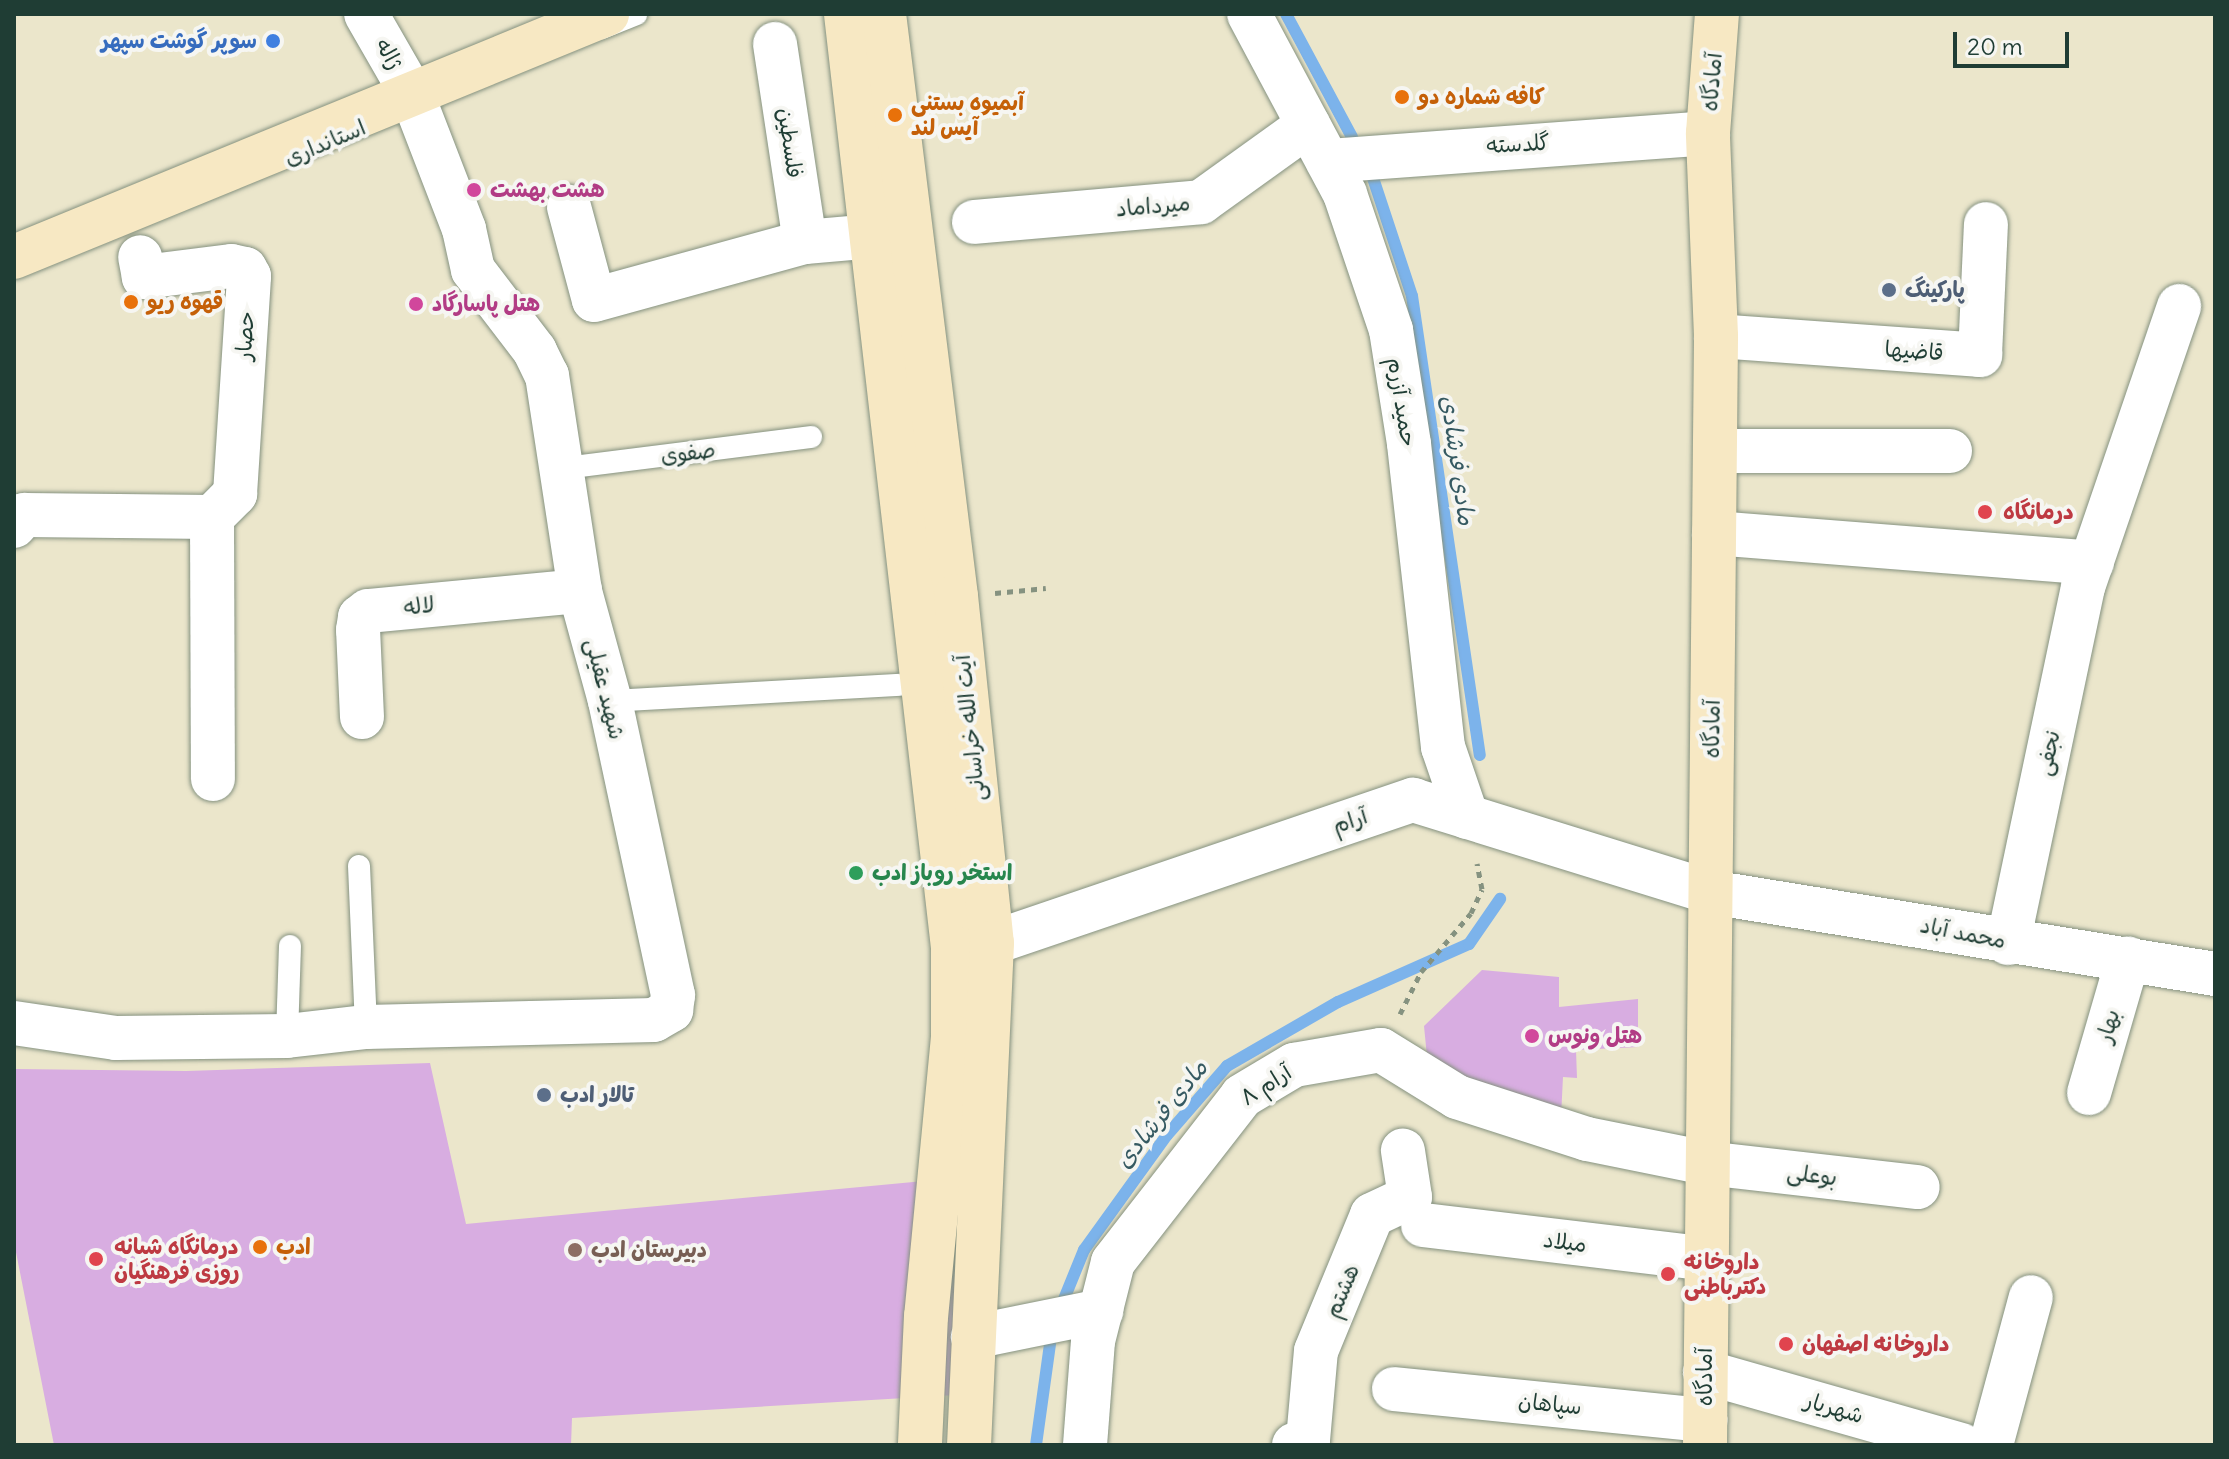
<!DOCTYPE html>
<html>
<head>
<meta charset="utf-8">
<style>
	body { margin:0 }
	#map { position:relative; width:2229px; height:1459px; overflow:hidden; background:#ebe6cb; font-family:Delius,"Playpen Sans Arabic",sans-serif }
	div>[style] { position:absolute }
	.stream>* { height:12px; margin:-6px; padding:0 6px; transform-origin:6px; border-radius:6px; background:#7cb3eb }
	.building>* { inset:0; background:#d8ade1 }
	.path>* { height:5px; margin-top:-2.5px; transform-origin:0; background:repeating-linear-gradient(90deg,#859280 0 6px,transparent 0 12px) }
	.roads { filter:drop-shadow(0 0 2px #859280) drop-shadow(0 0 2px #859280) }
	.lane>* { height:22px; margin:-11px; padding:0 11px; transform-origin:11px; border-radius:11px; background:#fff }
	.street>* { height:44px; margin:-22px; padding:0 22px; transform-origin:22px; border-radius:22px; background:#fff }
	.secondary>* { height:44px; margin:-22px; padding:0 22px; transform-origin:22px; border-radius:22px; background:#f7e8c3 }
	.dots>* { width:22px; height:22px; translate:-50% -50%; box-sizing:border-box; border:4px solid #f6f6f2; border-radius:50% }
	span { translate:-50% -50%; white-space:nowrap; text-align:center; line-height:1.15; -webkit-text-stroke:8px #f6f6f2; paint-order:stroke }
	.shop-label { font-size:22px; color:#366cbe; font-weight:700 }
	.right { translate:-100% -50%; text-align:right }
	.street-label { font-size:22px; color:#1f3d34 }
	.food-label { font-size:22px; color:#c56008; font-weight:700 }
	.left { translate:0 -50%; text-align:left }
	.hotel-label { font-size:22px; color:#b23c85; font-weight:700 }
	.service-label { font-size:22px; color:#4e5e75; font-weight:700 }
	.health-label { font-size:22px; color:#be3a42; font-weight:700 }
	.leisure-label { font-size:22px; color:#27864d; font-weight:700 }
	.education-label { font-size:22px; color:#785e54; font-weight:700 }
	.water-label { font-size:24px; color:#365a62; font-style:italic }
	.frame { position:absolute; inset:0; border:16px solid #1f3d34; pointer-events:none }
	.scale { position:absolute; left:1953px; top:32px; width:116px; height:36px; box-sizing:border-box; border:4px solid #1f3d34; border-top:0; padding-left:10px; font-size:24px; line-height:28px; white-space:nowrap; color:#1f3d34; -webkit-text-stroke:6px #f6f6f2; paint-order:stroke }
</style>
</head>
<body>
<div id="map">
	<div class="stream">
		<div style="left:1286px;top:14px;width:140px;rotate:61.8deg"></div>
		<div style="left:1372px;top:175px;width:127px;rotate:71.7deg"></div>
		<div style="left:1412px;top:296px;width:464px;rotate:81.6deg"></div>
		<div style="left:1060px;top:1309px;width:64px;rotate:-67.9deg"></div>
		<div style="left:1084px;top:1250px;width:142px;rotate:-54.2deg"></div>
		<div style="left:1167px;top:1135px;width:91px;rotate:-49deg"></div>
		<div style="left:1227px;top:1066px;width:128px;rotate:-30deg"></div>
		<div style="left:1338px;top:1002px;width:143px;rotate:-23.9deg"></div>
		<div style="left:1469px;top:944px;width:55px;rotate:-55.4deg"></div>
		<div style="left:1036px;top:1445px;width:116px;rotate:-82.1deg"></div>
	</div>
	<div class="building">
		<div style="clip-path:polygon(1482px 970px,1559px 977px,1559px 1007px,1638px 999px,1638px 1047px,1576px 1050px,1577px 1078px,1563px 1077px,1561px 1117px,1428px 1067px,1424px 1026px)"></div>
		<div style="clip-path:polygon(430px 1063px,466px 1224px,977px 1176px,972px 1394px,572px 1418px,571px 1445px,54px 1445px,14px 1242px,14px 1069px,186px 1071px)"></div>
	</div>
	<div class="path">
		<div style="left:995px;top:593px;width:51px;rotate:-5.6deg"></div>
		<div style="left:1400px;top:1014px;width:47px;rotate:-63.4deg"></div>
		<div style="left:1421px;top:972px;width:77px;rotate:-49.7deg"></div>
		<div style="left:1471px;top:913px;width:26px;rotate:-65deg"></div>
		<div style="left:1482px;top:889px;width:26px;rotate:-101deg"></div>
	</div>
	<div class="roads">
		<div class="lane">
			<div style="left:602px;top:28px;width:37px;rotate:-22deg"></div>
			<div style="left:565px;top:468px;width:248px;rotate:-7.2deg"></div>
			<div style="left:610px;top:701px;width:289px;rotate:-3.2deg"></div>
			<div style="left:359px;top:866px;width:161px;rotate:87.5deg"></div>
			<div style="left:287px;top:1036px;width:90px;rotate:-88.1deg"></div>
		</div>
		<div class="street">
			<div style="left:1249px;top:14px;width:204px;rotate:61.9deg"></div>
			<div style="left:1345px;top:194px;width:144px;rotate:71.3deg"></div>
			<div style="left:1391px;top:330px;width:115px;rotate:81deg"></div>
			<div style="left:1409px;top:444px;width:305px;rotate:83.6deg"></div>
			<div style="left:1443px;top:747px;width:74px;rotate:71.1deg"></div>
			<div style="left:775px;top:44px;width:200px;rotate:81.4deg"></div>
			<div style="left:1328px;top:161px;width:381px;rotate:-4.2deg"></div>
			<div style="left:569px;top:207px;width:96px;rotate:75deg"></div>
			<div style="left:594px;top:300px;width:219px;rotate:-15.4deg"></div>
			<div style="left:805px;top:242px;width:69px;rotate:-5deg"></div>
			<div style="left:974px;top:222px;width:228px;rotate:-5deg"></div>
			<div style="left:1201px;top:202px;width:132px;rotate:-35.7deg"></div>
			<div style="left:1716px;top:336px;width:265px;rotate:4.1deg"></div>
			<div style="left:1980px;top:355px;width:131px;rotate:-87.4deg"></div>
			<div style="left:1715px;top:451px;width:235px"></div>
			<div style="left:212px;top:517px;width:262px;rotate:89.8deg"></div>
			<div style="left:14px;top:526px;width:15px;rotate:-48deg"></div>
			<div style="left:24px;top:515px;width:188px;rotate:0.6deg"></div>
			<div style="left:212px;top:517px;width:33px;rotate:-45deg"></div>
			<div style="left:235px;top:494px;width:218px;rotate:-86.3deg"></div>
			<div style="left:249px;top:276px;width:8px;rotate:-120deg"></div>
			<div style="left:245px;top:269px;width:14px;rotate:-168deg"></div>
			<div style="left:231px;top:266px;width:88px;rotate:172.8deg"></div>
			<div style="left:144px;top:277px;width:20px;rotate:-101deg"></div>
			<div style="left:1714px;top:533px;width:379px;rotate:4.5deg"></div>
			<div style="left:362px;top:717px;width:87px;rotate:-92.6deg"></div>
			<div style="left:358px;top:630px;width:13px;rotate:-81deg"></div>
			<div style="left:360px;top:617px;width:10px;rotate:-37deg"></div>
			<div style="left:368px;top:611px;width:213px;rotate:-5.4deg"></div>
			<div style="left:992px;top:943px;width:445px;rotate:-18.8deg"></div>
			<div style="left:1413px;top:800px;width:311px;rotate:17.2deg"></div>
			<div style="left:1710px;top:892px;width:512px;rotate:9.22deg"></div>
			<div style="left:2008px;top:943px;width:364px;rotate:-78.1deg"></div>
			<div style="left:2083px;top:587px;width:297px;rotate:-71.1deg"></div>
			<div style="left:14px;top:1023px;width:103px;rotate:8.4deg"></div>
			<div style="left:116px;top:1038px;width:171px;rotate:-0.7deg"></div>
			<div style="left:287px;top:1036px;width:80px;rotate:-6.5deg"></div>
			<div style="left:366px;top:1027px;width:288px;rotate:-1.4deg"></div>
			<div style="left:654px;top:1020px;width:20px;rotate:-30deg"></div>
			<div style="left:671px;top:1010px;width:15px;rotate:-82deg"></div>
			<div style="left:673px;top:995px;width:301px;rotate:-102.1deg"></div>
			<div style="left:610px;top:701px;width:114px;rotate:-105.3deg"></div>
			<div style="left:580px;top:591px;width:218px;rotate:-98.7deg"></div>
			<div style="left:547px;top:376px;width:28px;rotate:-116deg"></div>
			<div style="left:535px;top:351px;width:102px;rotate:-127.4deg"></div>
			<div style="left:473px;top:270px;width:42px;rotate:-102.4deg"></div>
			<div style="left:464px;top:229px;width:145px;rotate:-111.1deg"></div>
			<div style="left:412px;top:94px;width:92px;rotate:-119.9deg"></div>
			<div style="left:2089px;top:1093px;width:140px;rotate:-73.8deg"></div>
			<div style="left:1423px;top:1225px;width:286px;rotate:6.8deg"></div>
			<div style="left:973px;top:1337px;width:131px;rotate:-11.5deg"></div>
			<div style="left:1705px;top:1372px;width:267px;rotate:15.9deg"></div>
			<div style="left:1394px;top:1389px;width:313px;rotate:5.7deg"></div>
			<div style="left:1085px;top:1445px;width:104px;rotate:-85.6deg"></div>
			<div style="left:1093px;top:1341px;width:81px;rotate:-75.8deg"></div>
			<div style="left:1113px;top:1262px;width:210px;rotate:-52.1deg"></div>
			<div style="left:1242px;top:1096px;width:61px;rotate:-30.8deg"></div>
			<div style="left:1294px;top:1065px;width:88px;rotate:-9.8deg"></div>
			<div style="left:1381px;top:1050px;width:89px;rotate:31.7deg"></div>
			<div style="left:1457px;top:1097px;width:137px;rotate:17.9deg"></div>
			<div style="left:1587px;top:1139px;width:121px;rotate:11.4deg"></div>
			<div style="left:1706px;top:1163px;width:213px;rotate:6.5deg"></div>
			<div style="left:1294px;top:1445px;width:15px;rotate:-20deg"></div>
			<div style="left:1308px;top:1440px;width:89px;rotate:-84.9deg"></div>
			<div style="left:1316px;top:1351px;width:147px;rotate:-67.6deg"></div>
			<div style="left:1372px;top:1215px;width:42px;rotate:-25.3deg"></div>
			<div style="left:1410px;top:1197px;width:47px;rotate:-98.7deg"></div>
			<div style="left:1991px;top:1445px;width:153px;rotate:-74.9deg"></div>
		</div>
		<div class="secondary">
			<div style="left:846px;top:14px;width:939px;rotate:83.46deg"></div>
			<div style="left:953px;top:947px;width:90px;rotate:90deg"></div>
			<div style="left:953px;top:1037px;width:280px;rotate:95.5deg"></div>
			<div style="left:926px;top:1316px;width:129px;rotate:92.7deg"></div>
			<div style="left:884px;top:14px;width:586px;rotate:82.95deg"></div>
			<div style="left:956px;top:596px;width:349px;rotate:84.1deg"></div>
			<div style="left:992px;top:943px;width:503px;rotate:92.62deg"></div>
			<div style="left:14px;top:257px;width:641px;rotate:-22.28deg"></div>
			<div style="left:1705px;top:1445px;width:1109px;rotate:-89.43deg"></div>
			<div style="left:1716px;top:336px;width:203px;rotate:-92.3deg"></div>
			<div style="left:1708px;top:133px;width:119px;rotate:-85.7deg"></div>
		</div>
	</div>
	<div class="dots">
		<div style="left:273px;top:41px;background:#3f7fe0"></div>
		<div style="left:1402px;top:97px;background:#e8710a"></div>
		<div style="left:895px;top:115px;background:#e8710a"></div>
		<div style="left:474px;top:190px;background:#d1479c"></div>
		<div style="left:1889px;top:290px;background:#5c6f8a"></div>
		<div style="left:131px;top:302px;background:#e8710a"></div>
		<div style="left:416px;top:304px;background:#d1479c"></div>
		<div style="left:1985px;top:512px;background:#e0444e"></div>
		<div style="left:856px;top:873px;background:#2e9e5b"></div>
		<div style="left:1532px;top:1036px;background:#d1479c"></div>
		<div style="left:544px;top:1095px;background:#5c6f8a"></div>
		<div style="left:260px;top:1247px;background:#e8710a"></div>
		<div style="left:575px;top:1250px;background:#8d6e63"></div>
		<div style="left:96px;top:1259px;background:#e0444e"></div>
		<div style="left:1668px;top:1274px;background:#e0444e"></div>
		<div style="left:1786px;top:1344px;background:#e0444e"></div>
	</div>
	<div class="shop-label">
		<span class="right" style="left:257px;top:41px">سوپر گوشت سپهر</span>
	</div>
	<div class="street-label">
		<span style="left:389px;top:54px;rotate:60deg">ژاله</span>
		<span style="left:1712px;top:82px;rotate:-85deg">آمادگاه</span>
		<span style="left:325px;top:143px;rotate:-23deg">استانداری</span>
		<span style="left:790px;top:143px;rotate:82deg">فلسطین</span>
		<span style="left:1518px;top:144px;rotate:-3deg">گلدسته</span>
		<span style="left:1153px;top:206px;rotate:-5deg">میرداماد</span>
		<span style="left:245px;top:336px;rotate:-86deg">حصار</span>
		<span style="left:1914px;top:351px;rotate:4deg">قاضیها</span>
		<span style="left:1402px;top:402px;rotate:81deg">حمید آزرم</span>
		<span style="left:688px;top:453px;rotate:-7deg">صفوی</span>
		<span style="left:419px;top:606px;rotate:-6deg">لاله</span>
		<span style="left:605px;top:689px;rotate:76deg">شهید عقیلی</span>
		<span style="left:970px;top:728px;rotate:-96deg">آیت الله خراسانی</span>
		<span style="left:1712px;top:729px;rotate:-89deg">آمادگاه</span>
		<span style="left:2048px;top:753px;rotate:-78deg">نجفی</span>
		<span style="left:1350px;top:821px;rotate:-19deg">آرام</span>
		<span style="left:1963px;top:933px;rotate:11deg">محمد آباد</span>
		<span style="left:2108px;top:1026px;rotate:-74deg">بهار</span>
		<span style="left:1266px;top:1085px;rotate:-33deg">۸ آرام</span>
		<span style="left:1812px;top:1175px;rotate:7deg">بوعلی</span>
		<span style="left:1565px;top:1242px;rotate:7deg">میلاد</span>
		<span style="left:1342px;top:1291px;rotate:-67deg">هشتم</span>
		<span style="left:1705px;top:1377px;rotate:-90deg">آمادگاه</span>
		<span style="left:1550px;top:1404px;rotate:6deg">سپاهان</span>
		<span style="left:1834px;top:1408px;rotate:16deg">شهریار</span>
	</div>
	<div class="food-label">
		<span class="left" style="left:1418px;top:97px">کافه شماره دو</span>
		<span class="left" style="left:911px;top:115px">آبمیوه بستنی<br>آیس لند</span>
		<span class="left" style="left:147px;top:302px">قهوه ریو</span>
		<span class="left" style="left:276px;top:1247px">ادب</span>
	</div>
	<div class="hotel-label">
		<span class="left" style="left:490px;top:190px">هشت بهشت</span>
		<span class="left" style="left:432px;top:304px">هتل پاسارگاد</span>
		<span class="left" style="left:1548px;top:1036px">هتل ونوس</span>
	</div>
	<div class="service-label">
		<span class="left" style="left:1905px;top:290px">پارکینگ</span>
		<span class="left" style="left:560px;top:1095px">تالار ادب</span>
	</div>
	<div class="health-label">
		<span class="left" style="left:2003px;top:512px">درمانگاه</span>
		<span class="left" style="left:114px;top:1259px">درمانگاه شبانه<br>روزی فرهنگیان</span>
		<span class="left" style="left:1684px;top:1274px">داروخانه<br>دکترباطنی</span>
		<span class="left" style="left:1802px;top:1344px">داروخانه اصفهان</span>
	</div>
	<div class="leisure-label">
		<span class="left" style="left:872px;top:873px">استخر روباز ادب</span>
	</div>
	<div class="education-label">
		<span class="left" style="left:591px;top:1250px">دبیرستان ادب</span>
	</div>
	<div class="water-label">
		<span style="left:1458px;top:460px;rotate:82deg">مادی فرشادی</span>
		<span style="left:1161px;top:1114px;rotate:-51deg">مادی فرشادی</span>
	</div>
	<div class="frame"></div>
	<div class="scale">20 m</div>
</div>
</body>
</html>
